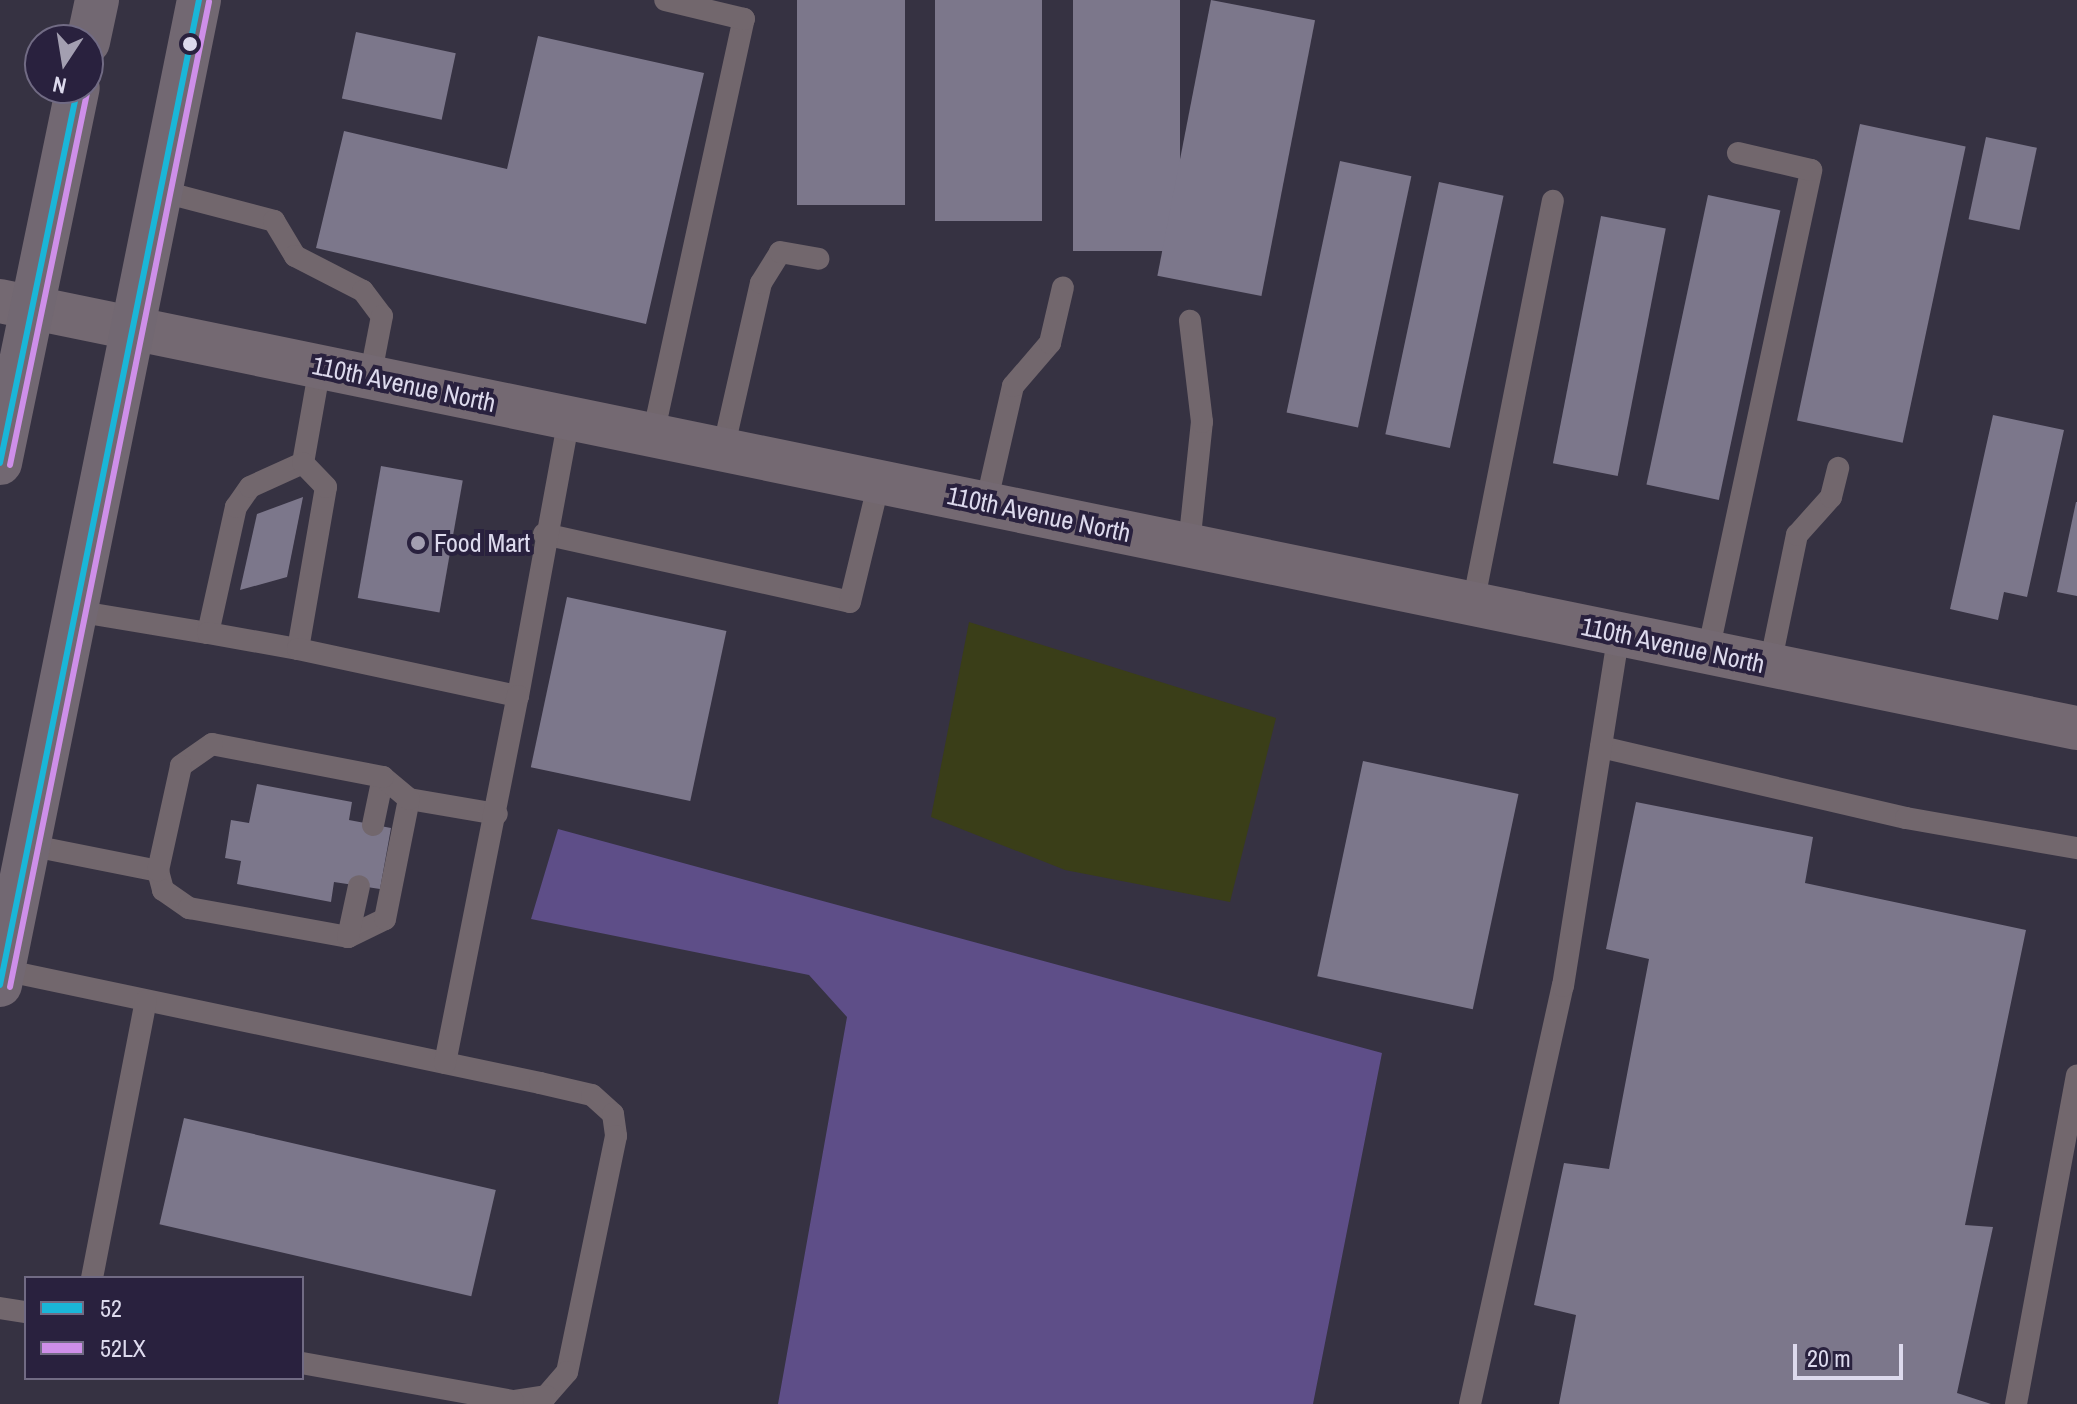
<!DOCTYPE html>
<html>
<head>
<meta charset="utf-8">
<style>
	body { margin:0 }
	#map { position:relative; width:2077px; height:1404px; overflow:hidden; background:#363242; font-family:"Archivo Narrow",sans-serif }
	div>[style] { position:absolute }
	.green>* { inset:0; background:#3a3e18 }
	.water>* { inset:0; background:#5e4e88 }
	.building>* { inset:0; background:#7c778b; transform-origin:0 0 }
	.lane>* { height:22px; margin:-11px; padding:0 11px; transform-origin:11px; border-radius:11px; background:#72676d }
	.secondary>* { height:44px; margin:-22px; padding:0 22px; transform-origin:22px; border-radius:22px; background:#746972 }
	.primary>* { height:44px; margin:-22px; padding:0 22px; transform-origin:22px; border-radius:22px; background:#726872 }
	.bus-1>* { height:6px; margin:-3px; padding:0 3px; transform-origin:3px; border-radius:3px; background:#1ab6d8 }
	.bus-2>* { height:6px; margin:-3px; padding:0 3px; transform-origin:3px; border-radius:3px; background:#ce8fe9 }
	.dots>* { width:22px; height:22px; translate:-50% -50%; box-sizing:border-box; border:4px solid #29213e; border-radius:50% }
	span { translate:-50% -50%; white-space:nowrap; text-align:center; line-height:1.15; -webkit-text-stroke:8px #29213e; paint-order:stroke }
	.street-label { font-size:26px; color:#dddaed }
	.poi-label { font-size:26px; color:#dddaed }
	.left { translate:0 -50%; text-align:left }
	.legend { position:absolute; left:24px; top:1276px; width:280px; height:104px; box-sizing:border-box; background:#29213e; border:2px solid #716b84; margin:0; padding:10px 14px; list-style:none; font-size:24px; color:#dddaed }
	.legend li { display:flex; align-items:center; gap:16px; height:40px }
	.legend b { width:40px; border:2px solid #716b84 }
	.north { position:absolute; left:24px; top:24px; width:80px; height:80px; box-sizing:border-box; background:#29213e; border:2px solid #716b84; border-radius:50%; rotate:192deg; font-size:22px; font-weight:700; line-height:32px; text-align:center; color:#dddaed }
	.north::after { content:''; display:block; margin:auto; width:28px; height:36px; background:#a39fb1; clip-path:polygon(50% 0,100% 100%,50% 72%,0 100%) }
	.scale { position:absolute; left:1793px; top:1344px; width:110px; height:36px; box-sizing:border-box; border:4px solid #dddaed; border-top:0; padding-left:10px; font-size:24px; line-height:28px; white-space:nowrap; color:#dddaed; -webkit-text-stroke:6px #29213e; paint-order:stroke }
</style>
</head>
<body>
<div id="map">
	<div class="green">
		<div style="clip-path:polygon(969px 622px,1276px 718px,1230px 902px,1065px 870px,931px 817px)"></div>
	</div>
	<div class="water">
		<div style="clip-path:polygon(558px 829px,1382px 1053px,1313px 1404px,778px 1404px,847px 1017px,809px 975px,531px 919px)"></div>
	</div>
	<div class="building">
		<div style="left:797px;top:0;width:108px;height:205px"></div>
		<div style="left:935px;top:0;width:107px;height:221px"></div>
		<div style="left:1073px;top:0;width:107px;height:251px"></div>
		<div style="left:1211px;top:0;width:106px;height:281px;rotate:11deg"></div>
		<div style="left:356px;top:32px;width:102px;height:68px;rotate:12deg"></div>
		<div style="clip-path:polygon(538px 36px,704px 73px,646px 324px,316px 248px,344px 131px,507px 169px)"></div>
		<div style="left:1860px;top:124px;width:108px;height:303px;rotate:12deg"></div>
		<div style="left:1986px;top:137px;width:52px;height:84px;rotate:12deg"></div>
		<div style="left:1340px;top:161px;width:73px;height:257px;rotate:12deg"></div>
		<div style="left:1439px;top:182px;width:66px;height:258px;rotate:12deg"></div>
		<div style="left:1708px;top:195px;width:74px;height:296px;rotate:12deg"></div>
		<div style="left:1601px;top:216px;width:66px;height:252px;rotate:11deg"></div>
		<div style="clip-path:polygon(1993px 415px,2064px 430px,2027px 597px,2004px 592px,1998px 620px,1950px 609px)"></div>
		<div style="left:381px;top:466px;width:83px;height:134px;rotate:10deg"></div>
		<div style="clip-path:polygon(303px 497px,287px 577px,240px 590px,257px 514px)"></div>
		<div style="clip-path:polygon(2076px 502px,2077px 502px,2077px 596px,2057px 592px)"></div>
		<div style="left:567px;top:597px;width:163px;height:174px;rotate:12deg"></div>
		<div style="left:1363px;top:761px;width:159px;height:220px;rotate:12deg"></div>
		<div style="clip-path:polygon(257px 784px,352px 802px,349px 820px,391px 828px,380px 889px,334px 882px,331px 902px,237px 884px,241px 861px,225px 858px,231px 820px,249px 823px)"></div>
		<div style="clip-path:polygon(1636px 802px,1813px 837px,1805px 883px,2026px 930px,1965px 1225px,1993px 1227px,1957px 1393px,1991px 1404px,1559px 1404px,1576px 1315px,1534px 1305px,1564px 1163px,1609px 1169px,1649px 959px,1606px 949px)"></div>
		<div style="left:184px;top:1118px;width:320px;height:109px;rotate:13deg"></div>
	</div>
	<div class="lane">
		<div style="left:160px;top:191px;width:118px;rotate:14.7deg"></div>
		<div style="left:274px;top:221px;width:41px;rotate:59deg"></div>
		<div style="left:295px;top:256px;width:76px;rotate:27.2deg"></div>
		<div style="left:363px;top:291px;width:31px;rotate:53deg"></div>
		<div style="left:382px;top:316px;width:63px;rotate:101deg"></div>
		<div style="left:653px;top:435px;width:426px;rotate:-77.7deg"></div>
		<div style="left:744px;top:19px;width:81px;rotate:-166.5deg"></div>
		<div style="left:723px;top:450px;width:171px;rotate:-77.2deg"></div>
		<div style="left:761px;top:283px;width:36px;rotate:-58deg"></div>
		<div style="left:780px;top:252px;width:39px;rotate:10deg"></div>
		<div style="left:986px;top:504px;width:121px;rotate:-77.1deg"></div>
		<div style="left:1013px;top:386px;width:57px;rotate:-49.3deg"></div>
		<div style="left:1050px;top:343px;width:57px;rotate:-76.9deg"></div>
		<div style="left:544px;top:534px;width:313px;rotate:12.5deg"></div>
		<div style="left:850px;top:602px;width:123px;rotate:-76.4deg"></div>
		<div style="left:1189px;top:545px;width:124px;rotate:-84deg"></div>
		<div style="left:1202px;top:422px;width:102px;rotate:-96.8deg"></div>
		<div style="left:1473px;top:604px;width:411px;rotate:-78.8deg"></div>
		<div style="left:75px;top:611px;width:135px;rotate:9.4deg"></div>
		<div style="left:208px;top:633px;width:129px;rotate:-77.5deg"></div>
		<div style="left:236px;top:507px;width:24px;rotate:-55deg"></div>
		<div style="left:250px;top:487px;width:58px;rotate:-24.4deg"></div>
		<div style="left:303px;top:463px;width:97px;rotate:-80deg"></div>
		<div style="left:208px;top:633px;width:91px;rotate:10.1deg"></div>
		<div style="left:298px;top:649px;width:164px;rotate:-80.2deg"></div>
		<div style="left:326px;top:487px;width:33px;rotate:-134deg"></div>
		<div style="left:298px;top:649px;width:225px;rotate:12.1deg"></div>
		<div style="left:518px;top:696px;width:283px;rotate:-79.6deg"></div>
		<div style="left:1708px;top:652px;width:493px;rotate:-77.9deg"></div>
		<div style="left:1811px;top:170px;width:75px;rotate:-166.9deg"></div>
		<div style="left:1770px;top:665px;width:133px;rotate:-78.3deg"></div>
		<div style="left:1797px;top:535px;width:51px;rotate:-48.2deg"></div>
		<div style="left:1831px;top:497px;width:30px;rotate:-76deg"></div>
		<div style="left:1601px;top:747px;width:313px;rotate:13.1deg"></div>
		<div style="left:1906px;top:818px;width:174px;rotate:10deg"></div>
		<div style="left:409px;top:799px;width:89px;rotate:9.7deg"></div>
		<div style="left:373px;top:825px;width:49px;rotate:-78.2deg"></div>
		<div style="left:28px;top:845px;width:133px;rotate:11.3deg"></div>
		<div style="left:158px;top:871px;width:20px;rotate:75deg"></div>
		<div style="left:163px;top:890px;width:32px;rotate:35deg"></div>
		<div style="left:189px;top:908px;width:162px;rotate:10.3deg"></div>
		<div style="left:348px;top:937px;width:41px;rotate:-25.9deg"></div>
		<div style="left:385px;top:919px;width:122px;rotate:-78.7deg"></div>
		<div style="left:409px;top:799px;width:34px;rotate:-140deg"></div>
		<div style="left:383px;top:777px;width:174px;rotate:-169.1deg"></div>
		<div style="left:212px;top:744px;width:38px;rotate:145deg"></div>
		<div style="left:181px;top:766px;width:107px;rotate:102.4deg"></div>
		<div style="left:348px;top:937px;width:52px;rotate:-77.8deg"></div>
		<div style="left:3px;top:970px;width:549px;rotate:11.88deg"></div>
		<div style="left:540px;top:1083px;width:53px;rotate:13deg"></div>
		<div style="left:592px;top:1095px;width:28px;rotate:42deg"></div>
		<div style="left:613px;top:1114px;width:22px;rotate:82deg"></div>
		<div style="left:616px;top:1136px;width:241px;rotate:101.7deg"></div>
		<div style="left:567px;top:1372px;width:32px;rotate:131deg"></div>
		<div style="left:546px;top:1396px;width:33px;rotate:171deg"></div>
		<div style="left:513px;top:1401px;width:214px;rotate:-169.8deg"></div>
		<div style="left:445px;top:1063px;width:374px;rotate:-78.8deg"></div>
		<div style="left:92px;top:1278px;width:282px;rotate:-79deg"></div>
		<div style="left:0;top:1308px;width:26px;rotate:9deg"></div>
		<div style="left:1470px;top:1404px;width:428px;rotate:-77.5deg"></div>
		<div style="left:1563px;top:986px;width:356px;rotate:-81deg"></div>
		<div style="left:2016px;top:1404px;width:334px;rotate:-79.5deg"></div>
	</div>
	<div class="secondary">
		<div style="left:0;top:301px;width:2120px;rotate:11.62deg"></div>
	</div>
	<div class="primary">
		<div style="left:88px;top:42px;width:43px;rotate:-77.9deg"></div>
		<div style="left:0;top:463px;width:383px;rotate:-78.3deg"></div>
		<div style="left:0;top:985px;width:1005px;rotate:-78.58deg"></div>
	</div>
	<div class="bus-1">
		<div style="left:0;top:463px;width:383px;rotate:-78.3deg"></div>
		<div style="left:0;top:985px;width:1005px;rotate:-78.58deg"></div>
	</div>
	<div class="bus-2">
		<div style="left:10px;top:465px;width:383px;rotate:-78.3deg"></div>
		<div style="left:10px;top:987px;width:1005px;rotate:-78.58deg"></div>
	</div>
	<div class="dots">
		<div style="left:190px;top:44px;background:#dddaed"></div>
		<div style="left:418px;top:543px;background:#a39fb1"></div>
	</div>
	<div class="street-label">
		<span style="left:404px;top:384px;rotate:12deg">110th Avenue North</span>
		<span style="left:1039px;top:514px;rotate:12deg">110th Avenue North</span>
		<span style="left:1673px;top:645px;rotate:12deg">110th Avenue North</span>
	</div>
	<div class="poi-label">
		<span class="left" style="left:434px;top:543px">Food Mart</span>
	</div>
	<ul class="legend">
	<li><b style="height:10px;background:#1ab6d8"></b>52</li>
	<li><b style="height:10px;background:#ce8fe9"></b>52LX</li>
	</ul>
	<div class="north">N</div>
	<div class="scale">20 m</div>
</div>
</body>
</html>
